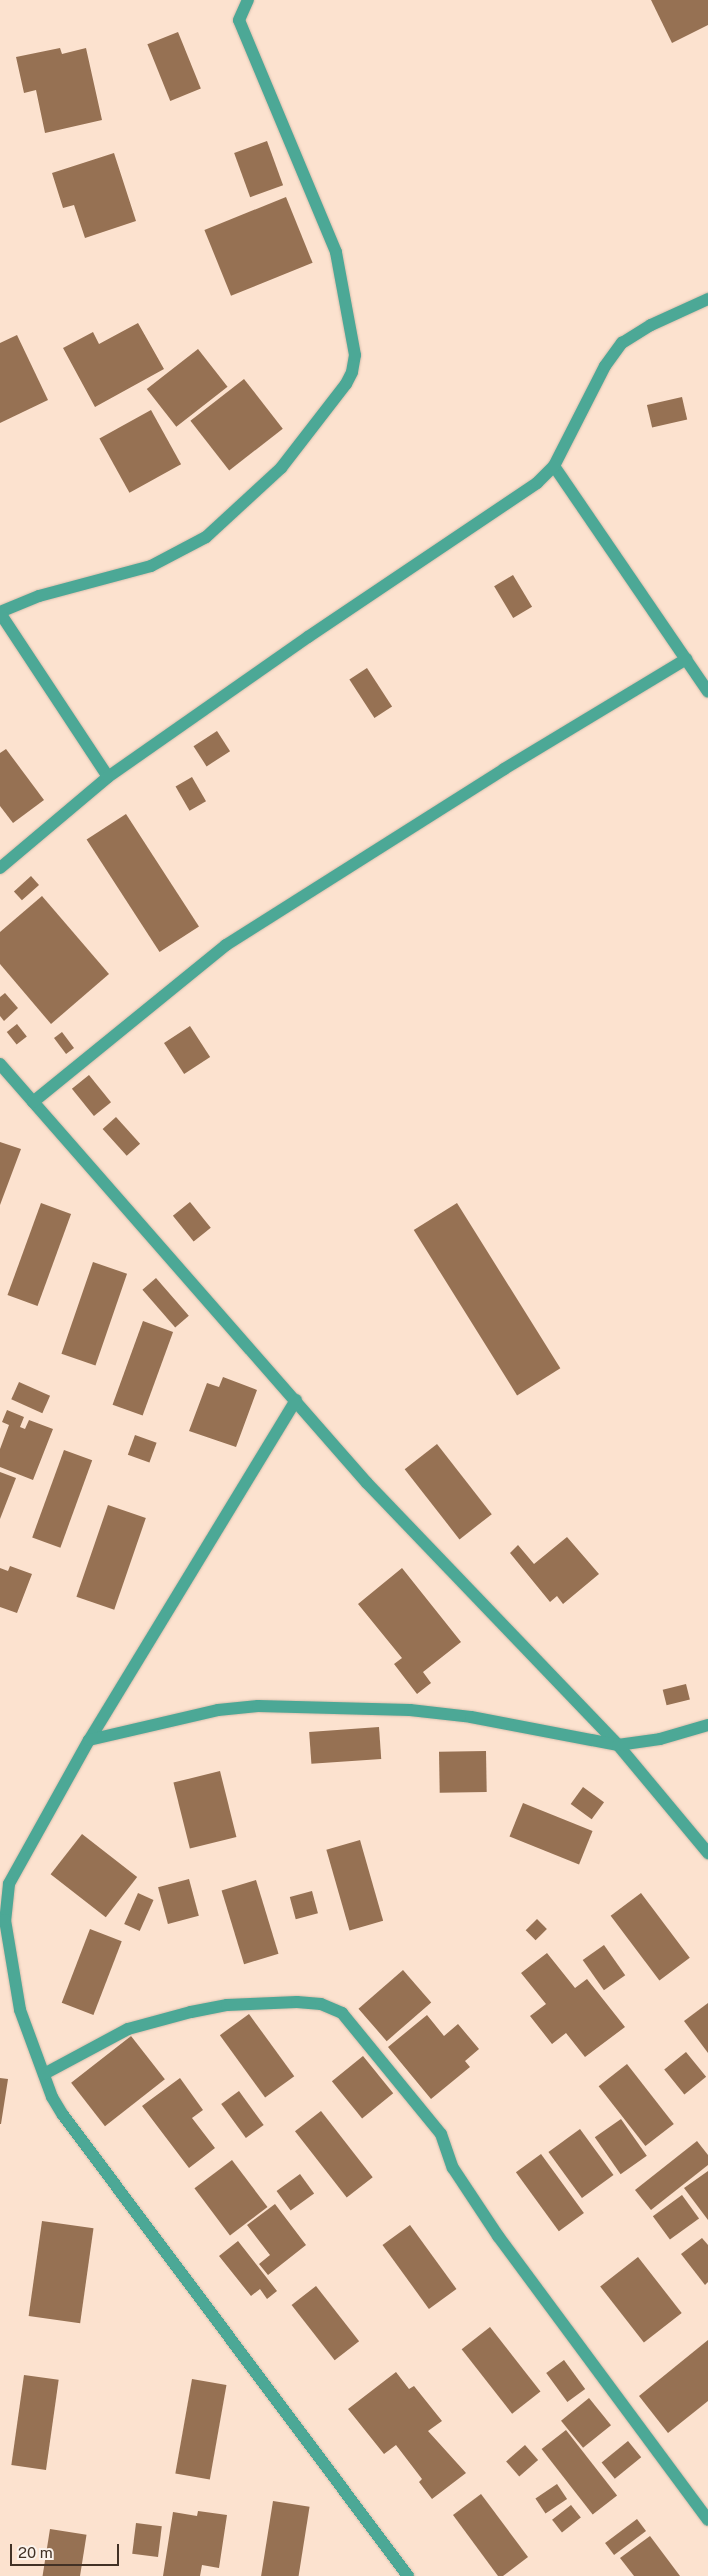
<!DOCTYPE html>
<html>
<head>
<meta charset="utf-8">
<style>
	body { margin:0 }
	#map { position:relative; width:708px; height:2576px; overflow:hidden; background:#fce2cf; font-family:"Public Sans",sans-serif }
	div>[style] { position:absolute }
	.building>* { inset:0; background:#967153; transform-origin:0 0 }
	.roads { filter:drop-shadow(0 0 1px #d7bfad) drop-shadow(0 0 1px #d7bfad) }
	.minor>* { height:12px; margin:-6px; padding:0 6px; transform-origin:6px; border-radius:6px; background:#4ca896 }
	span { translate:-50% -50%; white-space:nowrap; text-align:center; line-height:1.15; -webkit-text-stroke:5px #fcf3ec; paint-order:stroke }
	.scale { position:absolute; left:10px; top:2544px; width:109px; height:22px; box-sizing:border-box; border:2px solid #423125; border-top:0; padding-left:6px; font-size:15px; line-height:18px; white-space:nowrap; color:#423125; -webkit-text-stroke:4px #fcf3ec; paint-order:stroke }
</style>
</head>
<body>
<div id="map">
	<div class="building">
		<div style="clip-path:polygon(651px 0,708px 0,708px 25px,672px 43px)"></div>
		<div style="left:178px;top:32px;width:61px;height:33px;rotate:68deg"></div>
		<div style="clip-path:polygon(60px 48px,62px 54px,86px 48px,102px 120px,45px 133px,36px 90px,24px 93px,16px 57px)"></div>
		<div style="left:267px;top:141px;width:47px;height:35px;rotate:70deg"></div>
		<div style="clip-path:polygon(114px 153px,136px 221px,85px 238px,74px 205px,63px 208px,52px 173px)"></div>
		<div style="left:286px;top:197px;width:71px;height:88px;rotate:68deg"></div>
		<div style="clip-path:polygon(138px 323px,164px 369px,95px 407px,63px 348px,93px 332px,99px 344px)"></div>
		<div style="clip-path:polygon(17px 335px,48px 400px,0 423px,0 343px)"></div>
		<div style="left:198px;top:349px;width:48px;height:65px;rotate:52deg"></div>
		<div style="left:244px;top:379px;width:63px;height:68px;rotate:52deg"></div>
		<div style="left:682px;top:397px;width:23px;height:36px;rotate:77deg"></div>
		<div style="left:151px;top:410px;width:62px;height:59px;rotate:61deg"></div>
		<div style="left:513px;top:575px;width:37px;height:22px;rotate:59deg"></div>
		<div style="left:367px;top:668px;width:46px;height:21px;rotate:57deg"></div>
		<div style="left:217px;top:731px;width:24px;height:28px;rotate:57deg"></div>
		<div style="clip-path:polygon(6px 749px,44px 800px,13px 823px,0 806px,0 753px)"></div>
		<div style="left:192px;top:777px;width:28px;height:19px;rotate:60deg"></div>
		<div style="left:126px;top:814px;width:134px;height:47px;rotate:57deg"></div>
		<div style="left:31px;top:876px;width:12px;height:23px;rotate:48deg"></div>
		<div style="clip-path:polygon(42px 896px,109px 974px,51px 1024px,0 964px,0 932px)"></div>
		<div style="clip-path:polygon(5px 993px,18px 1008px,4px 1021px,0 1016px,0 997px)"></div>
		<div style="left:17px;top:1024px;width:16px;height:13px;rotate:52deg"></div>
		<div style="left:190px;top:1026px;width:37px;height:31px;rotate:57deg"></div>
		<div style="left:62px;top:1032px;width:20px;height:10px;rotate:53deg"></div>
		<div style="left:89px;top:1075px;width:35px;height:22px;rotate:51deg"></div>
		<div style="left:116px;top:1117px;width:36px;height:18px;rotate:48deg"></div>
		<div style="clip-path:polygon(0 1142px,21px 1149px,0 1205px)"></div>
		<div style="left:190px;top:1202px;width:33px;height:22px;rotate:51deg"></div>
		<div style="left:41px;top:1203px;width:32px;height:98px;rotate:20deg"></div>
		<div style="left:457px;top:1203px;width:195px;height:51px;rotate:58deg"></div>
		<div style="left:93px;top:1262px;width:36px;height:97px;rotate:19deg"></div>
		<div style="left:156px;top:1278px;width:50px;height:18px;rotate:49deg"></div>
		<div style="left:143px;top:1321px;width:32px;height:89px;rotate:20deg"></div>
		<div style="clip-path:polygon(223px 1377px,257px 1390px,236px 1447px,189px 1431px,207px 1383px,219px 1387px)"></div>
		<div style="left:19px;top:1382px;width:34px;height:19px;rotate:24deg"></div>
		<div style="clip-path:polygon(7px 1410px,24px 1417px,20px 1427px,25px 1429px,29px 1420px,53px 1429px,33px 1480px,0 1467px,0 1449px,9px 1425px,2px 1422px)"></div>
		<div style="left:135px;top:1435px;width:23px;height:21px;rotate:20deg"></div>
		<div style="left:437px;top:1444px;width:89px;height:41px;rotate:52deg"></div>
		<div style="left:64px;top:1450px;width:30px;height:93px;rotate:20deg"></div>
		<div style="clip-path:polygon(0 1472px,16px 1478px,0 1519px)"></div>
		<div style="left:108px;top:1505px;width:40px;height:97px;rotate:19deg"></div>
		<div style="clip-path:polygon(567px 1537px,599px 1574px,563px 1604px,557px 1596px,550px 1602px,510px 1553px,518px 1545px,534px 1564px)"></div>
		<div style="clip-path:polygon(10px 1566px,32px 1574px,17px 1613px,0 1607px,0 1568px,8px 1571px)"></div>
		<div style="clip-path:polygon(402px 1568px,461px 1642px,423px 1672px,431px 1683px,417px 1694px,394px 1664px,402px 1658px,358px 1604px)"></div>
		<div style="left:686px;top:1684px;width:16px;height:24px;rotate:76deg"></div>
		<div style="left:379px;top:1727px;width:32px;height:70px;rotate:86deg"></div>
		<div style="left:486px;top:1751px;width:41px;height:47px;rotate:89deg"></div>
		<div style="left:220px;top:1771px;width:68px;height:48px;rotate:76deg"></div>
		<div style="left:583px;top:1787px;width:26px;height:21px;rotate:36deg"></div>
		<div style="left:523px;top:1803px;width:75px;height:36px;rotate:22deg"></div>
		<div style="left:82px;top:1834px;width:70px;height:51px;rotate:38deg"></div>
		<div style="left:360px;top:1840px;width:84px;height:35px;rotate:74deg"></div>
		<div style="left:189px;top:1879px;width:38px;height:32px;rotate:75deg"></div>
		<div style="left:256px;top:1880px;width:77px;height:36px;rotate:73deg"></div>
		<div style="left:312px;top:1891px;width:23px;height:23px;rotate:75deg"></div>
		<div style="left:138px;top:1893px;width:17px;height:34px;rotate:24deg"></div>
		<div style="left:641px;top:1893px;width:81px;height:38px;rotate:53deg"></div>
		<div style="left:537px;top:1919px;width:14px;height:16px;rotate:45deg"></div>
		<div style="left:90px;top:1929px;width:34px;height:79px;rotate:21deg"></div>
		<div style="left:604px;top:1945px;width:37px;height:26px;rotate:55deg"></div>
		<div style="clip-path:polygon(547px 1953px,575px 1988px,587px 1979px,625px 2027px,585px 2057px,566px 2033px,552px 2044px,530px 2016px,546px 2004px,521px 1973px)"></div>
		<div style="left:403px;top:1970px;width:43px;height:59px;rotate:49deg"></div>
		<div style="clip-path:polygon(708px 2003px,708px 2053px,684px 2021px)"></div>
		<div style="left:249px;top:2014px;width:77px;height:36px;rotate:54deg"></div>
		<div style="clip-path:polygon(427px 2015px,444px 2036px,458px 2024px,479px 2049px,465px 2061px,470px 2067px,431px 2099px,388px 2047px)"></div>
		<div style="left:131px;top:2036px;width:55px;height:76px;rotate:52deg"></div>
		<div style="left:686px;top:2052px;width:32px;height:28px;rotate:51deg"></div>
		<div style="left:363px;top:2056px;width:48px;height:40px;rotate:51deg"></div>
		<div style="left:627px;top:2064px;width:76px;height:36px;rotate:52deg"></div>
		<div style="clip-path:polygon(0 2078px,8px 2079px,1px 2124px,0 2124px)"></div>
		<div style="clip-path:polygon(180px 2078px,203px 2110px,192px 2118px,215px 2148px,189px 2168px,142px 2106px)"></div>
		<div style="left:239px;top:2091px;width:42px;height:22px;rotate:54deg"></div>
		<div style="left:321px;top:2111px;width:84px;height:33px;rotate:52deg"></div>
		<div style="left:621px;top:2119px;width:45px;height:32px;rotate:55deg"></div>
		<div style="left:580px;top:2129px;width:57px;height:39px;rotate:54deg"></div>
		<div style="clip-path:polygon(697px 2141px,708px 2155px,708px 2165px,651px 2210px,635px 2190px)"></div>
		<div style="left:541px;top:2154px;width:73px;height:31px;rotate:54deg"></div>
		<div style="left:232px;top:2160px;width:59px;height:47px;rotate:53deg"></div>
		<div style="clip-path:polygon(708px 2171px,708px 2220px,684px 2188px)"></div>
		<div style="left:300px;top:2174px;width:24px;height:29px;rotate:54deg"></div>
		<div style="left:682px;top:2195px;width:29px;height:36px;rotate:54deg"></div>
		<div style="clip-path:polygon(275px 2204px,306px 2245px,268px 2275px,259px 2264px,270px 2255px,247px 2225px)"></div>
		<div style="left:42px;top:2221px;width:52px;height:96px;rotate:8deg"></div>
		<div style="left:410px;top:2225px;width:79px;height:34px;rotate:54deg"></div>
		<div style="clip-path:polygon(702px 2238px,708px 2245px,708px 2282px,705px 2285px,681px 2254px)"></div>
		<div style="clip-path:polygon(238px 2241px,277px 2291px,267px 2299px,260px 2289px,251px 2296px,219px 2256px)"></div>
		<div style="left:638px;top:2257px;width:71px;height:48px;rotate:52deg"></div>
		<div style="left:316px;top:2286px;width:70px;height:31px;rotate:52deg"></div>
		<div style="left:490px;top:2327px;width:82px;height:36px;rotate:52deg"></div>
		<div style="clip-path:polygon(708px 2340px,708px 2401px,668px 2433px,639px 2396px)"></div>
		<div style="left:564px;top:2360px;width:36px;height:22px;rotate:54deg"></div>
		<div style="clip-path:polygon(396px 2372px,409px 2389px,414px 2386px,442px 2421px,428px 2431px,466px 2473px,432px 2499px,419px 2482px,422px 2479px,396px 2445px,384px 2454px,348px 2409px)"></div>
		<div style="left:24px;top:2375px;width:35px;height:91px;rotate:8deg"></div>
		<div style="left:192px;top:2379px;width:35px;height:96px;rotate:10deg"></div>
		<div style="left:589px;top:2398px;width:35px;height:36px;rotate:51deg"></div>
		<div style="left:566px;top:2430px;width:83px;height:31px;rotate:52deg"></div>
		<div style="left:628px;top:2441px;width:21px;height:34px;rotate:51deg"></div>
		<div style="left:525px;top:2445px;width:20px;height:25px;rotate:49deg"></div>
		<div style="left:557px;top:2484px;width:18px;height:26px;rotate:56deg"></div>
		<div style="clip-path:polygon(481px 2494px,528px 2557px,503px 2576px,498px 2576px,453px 2515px)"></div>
		<div style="left:273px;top:2501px;width:37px;height:76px;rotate:9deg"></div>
		<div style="left:571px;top:2505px;width:16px;height:24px;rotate:52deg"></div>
		<div style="clip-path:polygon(198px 2511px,227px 2515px,219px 2568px,202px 2565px,200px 2576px,163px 2576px,173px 2512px,197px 2516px)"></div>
		<div style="left:637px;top:2519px;width:15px;height:40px;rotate:53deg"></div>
		<div style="left:136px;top:2523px;width:26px;height:31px;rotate:7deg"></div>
		<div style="left:50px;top:2529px;width:37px;height:48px;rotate:9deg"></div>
		<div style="clip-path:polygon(650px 2536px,680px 2576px,634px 2576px,620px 2558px)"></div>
	</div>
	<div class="roads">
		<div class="minor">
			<div style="left:554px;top:466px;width:273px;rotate:55.7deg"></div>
			<div style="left:0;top:612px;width:42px;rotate:-22.3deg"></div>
			<div style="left:39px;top:596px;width:116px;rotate:-15deg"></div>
			<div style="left:151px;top:566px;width:62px;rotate:-27.8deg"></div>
			<div style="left:206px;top:537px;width:102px;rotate:-42.6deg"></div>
			<div style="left:281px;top:468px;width:106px;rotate:-52.3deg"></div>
			<div style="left:346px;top:384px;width:13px;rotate:-63deg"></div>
			<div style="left:352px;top:372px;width:17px;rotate:-80deg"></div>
			<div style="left:355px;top:355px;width:105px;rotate:-100.5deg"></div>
			<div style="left:336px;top:252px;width:251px;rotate:-112.7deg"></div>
			<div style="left:239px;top:20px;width:22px;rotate:-66deg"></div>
			<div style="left:0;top:613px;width:196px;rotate:56.6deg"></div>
			<div style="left:0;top:868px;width:141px;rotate:-40.1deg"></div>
			<div style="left:108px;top:777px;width:244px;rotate:-35deg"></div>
			<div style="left:308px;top:637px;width:276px;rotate:-33.9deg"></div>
			<div style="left:537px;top:483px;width:24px;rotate:-45deg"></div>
			<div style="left:554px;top:466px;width:112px;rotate:-63deg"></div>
			<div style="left:605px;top:366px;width:29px;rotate:-54deg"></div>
			<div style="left:622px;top:343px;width:34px;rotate:-32deg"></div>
			<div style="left:651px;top:325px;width:63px;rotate:-24.5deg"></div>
			<div style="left:0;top:1064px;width:557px;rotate:48.79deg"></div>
			<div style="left:367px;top:1483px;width:363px;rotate:46.2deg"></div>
			<div style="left:618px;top:1745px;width:141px;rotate:50.2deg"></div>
			<div style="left:33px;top:1102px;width:249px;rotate:-39.1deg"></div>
			<div style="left:226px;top:945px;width:329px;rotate:-32.3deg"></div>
			<div style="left:504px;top:769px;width:213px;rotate:-31.1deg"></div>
			<div style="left:296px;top:1400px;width:398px;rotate:121.3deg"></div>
			<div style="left:89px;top:1740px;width:165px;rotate:119.1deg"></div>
			<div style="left:9px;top:1884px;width:36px;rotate:96deg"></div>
			<div style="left:5px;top:1920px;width:91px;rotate:80.5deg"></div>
			<div style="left:20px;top:2010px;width:93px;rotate:69.8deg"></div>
			<div style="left:52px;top:2097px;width:21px;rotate:59deg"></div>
			<div style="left:63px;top:2115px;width:576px;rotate:53.19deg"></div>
			<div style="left:89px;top:1740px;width:132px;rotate:-13.1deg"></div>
			<div style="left:218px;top:1710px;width:40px;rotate:-5.7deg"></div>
			<div style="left:258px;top:1706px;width:152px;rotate:1.5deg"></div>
			<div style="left:410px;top:1710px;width:61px;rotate:6.5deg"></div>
			<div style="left:471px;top:1717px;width:150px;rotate:10.8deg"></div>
			<div style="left:618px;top:1745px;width:42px;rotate:-8.1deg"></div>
			<div style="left:660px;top:1739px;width:50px;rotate:-16.3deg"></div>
			<div style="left:44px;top:2074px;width:95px;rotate:-28.2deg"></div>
			<div style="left:128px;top:2029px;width:65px;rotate:-15.1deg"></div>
			<div style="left:191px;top:2012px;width:37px;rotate:-11deg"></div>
			<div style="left:227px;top:2005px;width:70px;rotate:-2.5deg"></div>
			<div style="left:297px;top:2002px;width:24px;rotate:5deg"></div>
			<div style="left:321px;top:2004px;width:23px;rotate:23deg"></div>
			<div style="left:342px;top:2013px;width:156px;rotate:50.7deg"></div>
			<div style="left:441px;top:2134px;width:36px;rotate:71deg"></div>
			<div style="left:453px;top:2168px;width:82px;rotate:56.5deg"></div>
			<div style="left:498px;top:2236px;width:353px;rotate:53.5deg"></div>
		</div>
	</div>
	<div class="scale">20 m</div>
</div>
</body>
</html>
